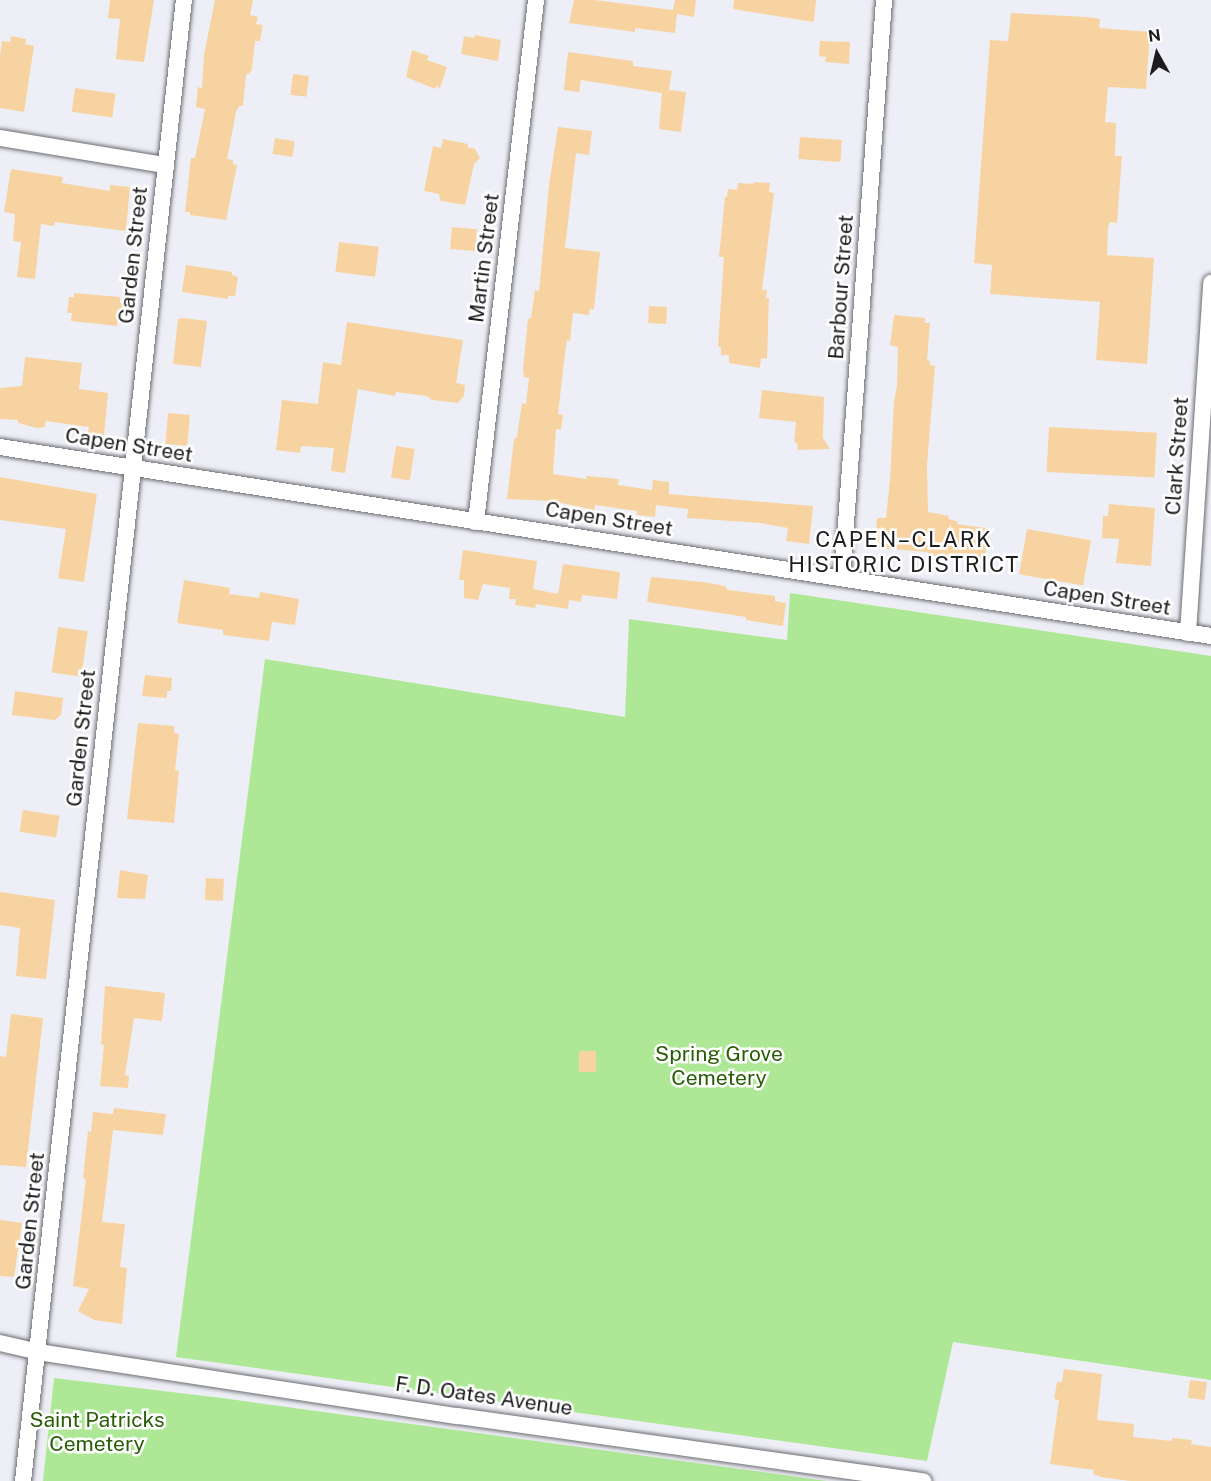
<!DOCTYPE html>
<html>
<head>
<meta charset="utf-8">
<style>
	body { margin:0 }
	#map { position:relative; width:1211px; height:1481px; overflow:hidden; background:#eeeff6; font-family:"Public Sans",sans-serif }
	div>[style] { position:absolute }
	.green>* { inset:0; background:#aee896 }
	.building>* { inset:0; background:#f7d3a1; transform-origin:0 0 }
	.roads { filter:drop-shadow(0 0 2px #6b6c71) drop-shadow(0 0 2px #6b6c71) }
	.minor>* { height:16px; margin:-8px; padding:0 8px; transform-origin:8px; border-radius:8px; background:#fff }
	span { translate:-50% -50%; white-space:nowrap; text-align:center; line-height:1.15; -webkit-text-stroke:5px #fff; paint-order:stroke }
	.street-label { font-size:21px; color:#1c1c1e }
	.park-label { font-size:21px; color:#285d05 }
	.neighbourhood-label { font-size:22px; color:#1c1c1e; letter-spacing:1.5px }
	.north { position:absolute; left:1127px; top:24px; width:60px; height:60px; -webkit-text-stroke:4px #fff; paint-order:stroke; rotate:352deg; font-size:16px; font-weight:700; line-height:24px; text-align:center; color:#1c1c1e }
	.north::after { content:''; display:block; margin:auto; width:21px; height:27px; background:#1c1c1e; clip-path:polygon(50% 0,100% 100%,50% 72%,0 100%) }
</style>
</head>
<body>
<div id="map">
	<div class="green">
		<div style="clip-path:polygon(790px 593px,1211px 656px,1211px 1380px,953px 1342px,927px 1461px,176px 1357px,265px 659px,625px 717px,629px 619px,787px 640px)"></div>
		<div style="clip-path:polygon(54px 1378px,222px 1398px,827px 1481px,43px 1481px)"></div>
	</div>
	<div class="building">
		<div style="clip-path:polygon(110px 0,154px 0,144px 62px,116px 59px,120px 19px,108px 18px)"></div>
		<div style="clip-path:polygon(215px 0,253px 0,250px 15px,258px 17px,256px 24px,263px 25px,260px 41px,255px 41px,252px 69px,249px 74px,246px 74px,243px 106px,239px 106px,236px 112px,227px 159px,233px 160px,233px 164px,237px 165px,226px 220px,190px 215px,190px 212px,185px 212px,191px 158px,195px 158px,205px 109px,196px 107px,198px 87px,202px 88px,204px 55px)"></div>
		<div style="clip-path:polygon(574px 0,595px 0,673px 10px,675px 0,696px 0,694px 17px,677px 14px,675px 33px,635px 28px,635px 32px,569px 23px)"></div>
		<div style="clip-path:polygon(734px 0,816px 0,814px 22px,733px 9px)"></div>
		<div style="clip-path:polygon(1011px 13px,1086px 17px,1100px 19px,1099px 28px,1150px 32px,1146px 89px,1108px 87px,1105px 122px,1116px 123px,1115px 156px,1122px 156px,1117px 223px,1110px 222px,1108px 228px,1107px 255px,1154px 258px,1147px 364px,1096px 360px,1100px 302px,990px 294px,992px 265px,974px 263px,990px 40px,1008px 41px)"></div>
		<div style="clip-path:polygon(475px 35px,501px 40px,498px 61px,461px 54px,464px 36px,474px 38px)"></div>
		<div style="clip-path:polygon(11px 36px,26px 39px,25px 44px,34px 46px,24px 112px,0 108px,0 56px,2px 41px,10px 42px)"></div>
		<div style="clip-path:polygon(820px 41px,850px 42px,849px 64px,825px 62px,826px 57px,819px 56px)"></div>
		<div style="clip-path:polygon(412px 50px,429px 56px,427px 60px,447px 67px,440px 88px,436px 86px,435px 89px,406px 77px)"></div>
		<div style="clip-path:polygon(568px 52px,633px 61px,633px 66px,672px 71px,669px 90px,686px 92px,681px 132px,659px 129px,662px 93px,581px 80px,579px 92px,564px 90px)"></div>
		<div style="left:293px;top:74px;width:16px;height:21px;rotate:7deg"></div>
		<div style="left:75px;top:88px;width:41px;height:24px;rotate:8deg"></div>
		<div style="clip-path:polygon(558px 127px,592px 131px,589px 155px,576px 153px,565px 248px,600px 252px,594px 309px,590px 309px,589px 315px,573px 313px,570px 341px,567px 340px,566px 345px,558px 414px,563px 415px,561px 430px,556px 429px,553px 474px,586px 479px,587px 476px,619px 479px,618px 485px,652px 490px,653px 480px,669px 482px,669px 494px,813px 506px,809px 544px,786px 541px,788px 528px,761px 523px,687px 518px,688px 509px,656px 505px,655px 517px,637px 515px,637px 511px,595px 505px,594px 510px,552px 501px,507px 499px,514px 439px,517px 437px,522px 403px,526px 404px,529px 378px,524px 377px,523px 369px,528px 319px,531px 318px,535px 290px,539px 291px,549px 185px)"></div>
		<div style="left:800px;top:137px;width:42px;height:22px;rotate:4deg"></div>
		<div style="left:275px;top:138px;width:20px;height:16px;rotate:9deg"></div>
		<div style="clip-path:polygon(443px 139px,468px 144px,467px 147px,475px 149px,480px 158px,474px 164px,465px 205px,441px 201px,439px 194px,424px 191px,433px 146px,441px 148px)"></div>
		<div style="clip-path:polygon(11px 169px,63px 177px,62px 183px,110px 191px,110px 185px,130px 187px,126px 231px,55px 222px,54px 226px,41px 224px,35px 279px,17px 277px,21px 242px,13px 241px,15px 214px,4px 212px)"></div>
		<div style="clip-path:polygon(754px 182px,770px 183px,769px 192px,774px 193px,762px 290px,767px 290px,766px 298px,769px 298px,767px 359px,761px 358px,760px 368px,729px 363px,729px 355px,721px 355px,721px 347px,718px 346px,724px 257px,719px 257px,725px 197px,727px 197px,728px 189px,737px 190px,738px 183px,754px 184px)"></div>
		<div style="left:452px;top:227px;width:25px;height:22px;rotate:5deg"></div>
		<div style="left:339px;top:242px;width:40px;height:30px;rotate:7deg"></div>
		<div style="clip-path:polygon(186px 265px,232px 272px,232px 275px,238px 277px,235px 296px,228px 296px,228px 299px,182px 292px)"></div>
		<div style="clip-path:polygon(74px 293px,120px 297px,120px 303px,125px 303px,123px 322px,118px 321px,117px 326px,71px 321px,72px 313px,67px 313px,69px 297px,74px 297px)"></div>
		<div style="left:649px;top:306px;width:18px;height:17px;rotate:3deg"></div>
		<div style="clip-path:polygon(894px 315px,925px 318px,925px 323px,930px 323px,927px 360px,930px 361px,930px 365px,935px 366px,927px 465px,928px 512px,949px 516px,948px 519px,957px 521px,957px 524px,985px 528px,985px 530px,990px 531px,983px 563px,927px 555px,928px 552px,877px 548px,875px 546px,877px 518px,886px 518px,890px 480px,894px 402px,897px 385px,898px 347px,890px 345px)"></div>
		<div style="clip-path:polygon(184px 318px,207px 321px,201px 367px,173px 364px,178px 319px)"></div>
		<div style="clip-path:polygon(347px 322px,463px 340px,456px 383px,465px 385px,464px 396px,458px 403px,432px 400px,427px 396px,396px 392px,395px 396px,358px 389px,345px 473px,331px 471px,334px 448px,301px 446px,300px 453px,276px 450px,282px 400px,318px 404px,323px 362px,341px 365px)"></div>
		<div style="clip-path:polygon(25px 357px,82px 363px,79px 389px,108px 393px,104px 435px,88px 433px,89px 427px,46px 421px,45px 427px,37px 428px,18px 423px,18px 420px,0 419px,0 388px,22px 386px)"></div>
		<div style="clip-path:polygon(762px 390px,824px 397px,823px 438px,830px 449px,798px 450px,797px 443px,794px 442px,796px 422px,759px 418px)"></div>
		<div style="left:168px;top:413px;width:22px;height:31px;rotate:5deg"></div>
		<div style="left:1049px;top:427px;width:108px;height:45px;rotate:3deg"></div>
		<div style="left:396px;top:446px;width:19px;height:32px;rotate:9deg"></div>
		<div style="clip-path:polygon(0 477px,97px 494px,84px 582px,58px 578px,66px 529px,0 520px)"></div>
		<div style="clip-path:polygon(1109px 504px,1155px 508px,1151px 566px,1116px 563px,1119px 539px,1102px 538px,1103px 516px,1108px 516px)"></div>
		<div style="left:1027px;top:529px;width:65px;height:46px;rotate:10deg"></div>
		<div style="clip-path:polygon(463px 550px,537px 561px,533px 589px,558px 594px,563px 564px,620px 572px,617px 599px,582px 595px,581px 602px,569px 600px,568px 609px,536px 604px,535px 608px,515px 605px,516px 599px,509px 599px,510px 588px,483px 584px,478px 600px,464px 598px,464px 580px,459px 580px)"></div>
		<div style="clip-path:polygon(651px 577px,703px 582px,725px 586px,728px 590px,775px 596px,775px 601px,786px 603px,783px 626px,746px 620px,746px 617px,647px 602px)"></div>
		<div style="clip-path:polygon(184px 580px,230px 588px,229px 594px,259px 598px,260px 592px,299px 599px,295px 625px,272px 622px,269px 641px,223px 635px,223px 630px,177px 623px)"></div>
		<div style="left:58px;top:627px;width:30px;height:46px;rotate:8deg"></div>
		<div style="clip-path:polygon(145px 675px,172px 678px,171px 691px,167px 691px,167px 698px,142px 696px)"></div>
		<div style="clip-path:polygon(15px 691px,63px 698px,61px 715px,55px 720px,12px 715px)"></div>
		<div style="clip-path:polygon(138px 723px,174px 726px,174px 733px,179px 734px,175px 770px,179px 771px,174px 823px,127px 819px)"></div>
		<div style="left:23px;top:810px;width:37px;height:22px;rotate:9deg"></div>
		<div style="clip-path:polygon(120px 870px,148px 875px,145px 899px,117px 898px)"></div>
		<div style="left:206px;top:878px;width:18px;height:22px;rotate:3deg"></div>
		<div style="clip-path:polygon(0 892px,55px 900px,46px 979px,16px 976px,20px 928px,0 925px)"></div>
		<div style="clip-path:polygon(105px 986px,165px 993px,162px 1021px,134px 1018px,125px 1075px,129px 1076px,128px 1088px,100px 1086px,104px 1045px,101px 1044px)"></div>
		<div style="clip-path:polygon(11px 1014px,43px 1018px,26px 1167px,0 1165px,0 1056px,6px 1057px)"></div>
		<div style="left:579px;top:1051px;width:17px;height:21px"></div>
		<div style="clip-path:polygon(114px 1108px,166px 1114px,163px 1135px,113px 1130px,102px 1222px,125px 1224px,120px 1267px,127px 1268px,122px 1324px,94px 1320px,78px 1311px,89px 1289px,73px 1286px,86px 1179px,83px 1178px,88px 1131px,91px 1132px,93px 1112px,113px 1114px)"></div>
		<div style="clip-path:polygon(0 1220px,22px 1223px,14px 1277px,0 1276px)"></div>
		<div style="clip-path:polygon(1064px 1369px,1102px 1374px,1097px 1420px,1134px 1424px,1133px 1437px,1172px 1441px,1172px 1438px,1192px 1440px,1191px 1444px,1211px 1447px,1211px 1481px,1130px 1481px,1101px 1477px,1093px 1474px,1094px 1470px,1050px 1464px,1059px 1400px,1054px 1399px,1057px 1382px,1062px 1382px)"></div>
		<div style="left:1190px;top:1380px;width:17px;height:18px;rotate:7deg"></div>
	</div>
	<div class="roads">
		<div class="minor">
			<div style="left:0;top:138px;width:167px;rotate:9.3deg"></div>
			<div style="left:0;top:447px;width:1226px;rotate:8.87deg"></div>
			<div style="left:476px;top:522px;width:525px;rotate:-83.44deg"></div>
			<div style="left:842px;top:578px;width:580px;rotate:-85.84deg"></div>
			<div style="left:1188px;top:633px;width:351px;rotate:-86.2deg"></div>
			<div style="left:0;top:1343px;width:39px;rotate:13deg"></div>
			<div style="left:38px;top:1352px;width:425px;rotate:8.7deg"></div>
			<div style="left:458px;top:1416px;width:470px;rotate:8deg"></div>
			<div style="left:23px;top:1481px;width:1490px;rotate:-83.8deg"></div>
		</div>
	</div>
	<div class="street-label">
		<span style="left:133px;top:255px;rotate:-84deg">Garden Street</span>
		<span style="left:484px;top:258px;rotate:-83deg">Martin Street</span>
		<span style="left:841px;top:287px;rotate:-86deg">Barbour Street</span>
		<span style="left:129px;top:445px;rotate:9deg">Capen Street</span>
		<span style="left:1177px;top:456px;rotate:-86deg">Clark Street</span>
		<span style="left:609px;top:519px;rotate:9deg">Capen Street</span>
		<span style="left:1107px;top:598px;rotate:9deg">Capen Street</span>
		<span style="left:81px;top:738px;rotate:-84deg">Garden Street</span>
		<span style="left:30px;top:1221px;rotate:-84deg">Garden Street</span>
		<span style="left:484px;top:1396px;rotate:8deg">F. D. Oates Avenue</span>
	</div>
	<div class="park-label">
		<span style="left:719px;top:1066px">Spring Grove<br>Cemetery</span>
		<span style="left:97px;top:1432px">Saint Patricks<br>Cemetery</span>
	</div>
	<div class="neighbourhood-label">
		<span style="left:904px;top:552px">CAPEN–CLARK<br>HISTORIC DISTRICT</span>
	</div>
	<div class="north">N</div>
</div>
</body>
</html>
